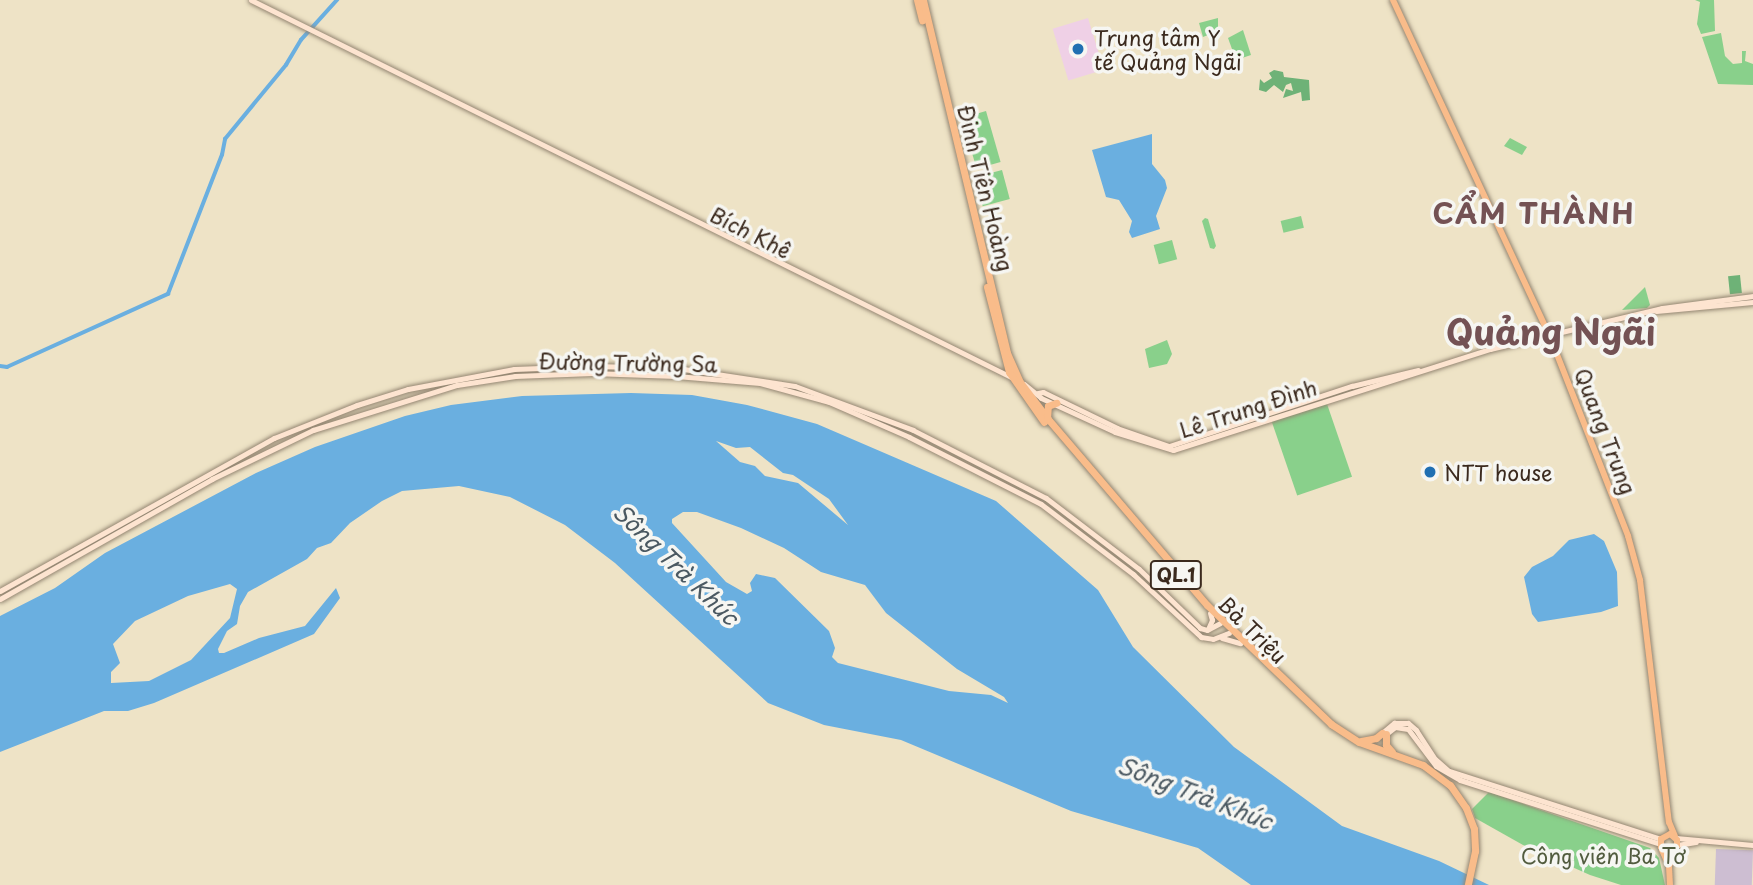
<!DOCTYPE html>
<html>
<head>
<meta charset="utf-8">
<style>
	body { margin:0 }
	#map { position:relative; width:1753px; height:885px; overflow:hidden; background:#eee3c6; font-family:"Playpen Sans",sans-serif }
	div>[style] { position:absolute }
	.built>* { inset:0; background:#efd0e6; transform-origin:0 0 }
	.industrial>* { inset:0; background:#cdbed2; transform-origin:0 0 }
	.green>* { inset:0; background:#89d08b; transform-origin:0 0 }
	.forest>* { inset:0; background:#6eb277; transform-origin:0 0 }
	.water>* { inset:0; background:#6aafe0 }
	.canal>* { height:3.5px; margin:-1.75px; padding:0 1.75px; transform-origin:1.75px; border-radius:1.75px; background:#6aafe0 }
	.roads { filter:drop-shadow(0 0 2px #948672) drop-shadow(0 0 2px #948672) }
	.secondary>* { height:5px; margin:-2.5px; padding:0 2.5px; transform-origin:2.5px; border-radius:2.5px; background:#fde4d0 }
	.primary>* { height:6px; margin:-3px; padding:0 3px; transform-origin:3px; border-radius:3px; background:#f9bc8a }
	.trunk>* { height:7px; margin:-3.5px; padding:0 3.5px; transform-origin:3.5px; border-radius:3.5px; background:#f9bc8a }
	.dots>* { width:19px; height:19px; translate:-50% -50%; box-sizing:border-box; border:4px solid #f6f6f2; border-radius:50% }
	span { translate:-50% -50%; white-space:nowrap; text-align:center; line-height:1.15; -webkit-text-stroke:7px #f6f6f2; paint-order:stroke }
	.shield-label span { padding:2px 5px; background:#f6f6f2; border:2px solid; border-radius:5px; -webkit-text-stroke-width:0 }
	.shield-label { font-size:19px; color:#3b2a1e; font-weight:700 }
	.poi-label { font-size:21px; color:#3b2a1e }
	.left { translate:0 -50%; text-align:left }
	.street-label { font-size:21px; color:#3b2a1e }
	.park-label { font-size:21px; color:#525c3f }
	.water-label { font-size:23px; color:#4b5962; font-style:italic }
	.district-label { font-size:28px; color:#745254; font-weight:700; letter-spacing:2px }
	.town-label { font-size:35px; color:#745254; font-weight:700 }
</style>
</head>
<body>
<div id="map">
	<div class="built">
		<div style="left:1088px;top:18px;width:54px;height:37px;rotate:73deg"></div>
	</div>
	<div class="industrial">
		<div style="left:1716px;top:849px;width:37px;height:36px;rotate:2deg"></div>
	</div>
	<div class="green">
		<div style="clip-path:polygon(1695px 0,1714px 0,1715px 31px,1701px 34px,1697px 24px,1700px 2px)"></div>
		<div style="clip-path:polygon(1218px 18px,1218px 31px,1203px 37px,1199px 23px)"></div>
		<div style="clip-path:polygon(1243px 30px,1251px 55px,1236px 60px,1228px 38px)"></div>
		<div style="clip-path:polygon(1721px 33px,1725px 56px,1733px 64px,1742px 63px,1742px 51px,1746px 51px,1745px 61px,1753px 64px,1753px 85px,1718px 84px,1702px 37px)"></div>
		<div style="left:986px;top:111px;width:53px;height:25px;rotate:74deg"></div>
		<div style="clip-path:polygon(1510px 138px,1527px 147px,1522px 155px,1504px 146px)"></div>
		<div style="left:1002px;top:170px;width:30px;height:28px;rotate:75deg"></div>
		<div style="left:1301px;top:216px;width:12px;height:21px;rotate:76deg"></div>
		<div style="clip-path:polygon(1205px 218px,1208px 219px,1216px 246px,1214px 249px,1210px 248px,1202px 221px)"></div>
		<div style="left:1172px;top:240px;width:20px;height:19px;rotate:75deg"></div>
		<div style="clip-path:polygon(1645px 287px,1650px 305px,1647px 308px,1622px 310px)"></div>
		<div style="clip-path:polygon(1167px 340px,1172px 354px,1167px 364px,1149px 368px,1145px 349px)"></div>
		<div style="left:1326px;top:401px;width:80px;height:58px;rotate:71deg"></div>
		<div style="clip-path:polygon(1489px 792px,1650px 848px,1659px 858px,1665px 885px,1621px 885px,1590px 875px,1523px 845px,1475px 818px,1472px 809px)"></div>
	</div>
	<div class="forest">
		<div style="clip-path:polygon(1274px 70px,1283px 72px,1284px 77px,1309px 80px,1310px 100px,1302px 101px,1301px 92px,1283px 98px,1286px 89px,1293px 91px,1291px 83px,1286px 85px,1283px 92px,1274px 85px,1266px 92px,1259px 90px,1260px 79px,1264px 83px,1272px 78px,1269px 73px)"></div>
		<div style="left:1740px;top:275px;width:18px;height:12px;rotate:84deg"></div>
	</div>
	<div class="water">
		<div style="clip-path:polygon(1152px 134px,1152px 164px,1165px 180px,1167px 188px,1156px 216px,1160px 229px,1132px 238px,1129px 232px,1132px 221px,1119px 200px,1106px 197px,1092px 150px)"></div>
		<div style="clip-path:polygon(evenodd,631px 393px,692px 395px,747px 405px,817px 424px,996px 501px,1098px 590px,1133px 647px,1234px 747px,1342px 826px,1439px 861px,1489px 885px,1251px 885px,1198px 848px,1071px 811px,901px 740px,824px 725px,768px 703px,615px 563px,565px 525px,510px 497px,459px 486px,402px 491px,382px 501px,350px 523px,331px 543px,317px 548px,307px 559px,248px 592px,240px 606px,237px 624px,227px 631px,218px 649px,219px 653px,224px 653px,259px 638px,305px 626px,336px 588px,340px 598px,314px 634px,154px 703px,128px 711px,104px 711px,0 752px,0 616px,55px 588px,105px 553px,256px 473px,315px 447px,405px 416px,451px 405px,522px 396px,631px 393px,716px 441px,736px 448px,750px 447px,783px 473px,793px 475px,829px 499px,848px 525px,798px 483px,765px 476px,755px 466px,740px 462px,716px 441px,631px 393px,683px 512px,697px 512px,741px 528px,784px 548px,821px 572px,865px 585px,886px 613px,957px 669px,1004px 697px,1008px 703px,991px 695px,949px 691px,838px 663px,832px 657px,835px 648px,829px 631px,775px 578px,756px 574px,750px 583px,752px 591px,747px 594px,726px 582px,672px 523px,672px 519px,683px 512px,631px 393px,230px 584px,237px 589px,230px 618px,191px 660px,149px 681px,111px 683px,111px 672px,120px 663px,113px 644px,135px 621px,188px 596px,230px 584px)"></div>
		<div style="clip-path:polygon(1594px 534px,1604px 541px,1617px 572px,1618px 606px,1601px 612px,1538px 622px,1532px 614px,1524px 577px,1532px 567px,1553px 556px,1569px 540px)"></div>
	</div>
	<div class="canal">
		<div style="left:0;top:366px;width:7px;rotate:8deg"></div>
		<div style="left:7px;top:367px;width:177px;rotate:-24.4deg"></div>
		<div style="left:168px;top:294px;width:149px;rotate:-68.8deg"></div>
		<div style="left:222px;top:155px;width:16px;rotate:-79deg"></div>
		<div style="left:225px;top:139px;width:96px;rotate:-50.5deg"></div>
		<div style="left:286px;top:65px;width:29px;rotate:-59deg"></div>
		<div style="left:301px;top:40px;width:54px;rotate:-48deg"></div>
	</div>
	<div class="roads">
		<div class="secondary">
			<div style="left:251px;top:0;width:851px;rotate:26.38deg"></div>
			<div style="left:1656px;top:311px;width:97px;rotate:-5.3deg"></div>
			<div style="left:1024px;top:384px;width:22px;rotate:39deg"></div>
			<div style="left:1041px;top:398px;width:81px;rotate:24.7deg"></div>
			<div style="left:1115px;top:432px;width:61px;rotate:17.2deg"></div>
			<div style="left:1173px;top:450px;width:333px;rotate:-17.7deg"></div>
			<div style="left:1490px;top:349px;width:177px;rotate:-13.4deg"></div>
			<div style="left:1662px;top:308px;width:92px;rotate:-7.5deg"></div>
			<div style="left:1038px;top:393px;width:5px;rotate:-11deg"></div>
			<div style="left:1043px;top:392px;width:82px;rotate:25.9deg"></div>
			<div style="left:1117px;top:428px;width:55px;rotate:19.1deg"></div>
			<div style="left:1169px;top:446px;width:193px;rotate:-18.2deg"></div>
			<div style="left:1352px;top:386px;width:68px;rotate:-13.6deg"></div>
			<div style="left:0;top:591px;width:314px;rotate:-29.2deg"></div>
			<div style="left:274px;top:438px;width:89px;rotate:-21.7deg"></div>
			<div style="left:357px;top:405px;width:53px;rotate:-17.4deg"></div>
			<div style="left:408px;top:389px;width:108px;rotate:-10.7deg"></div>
			<div style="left:514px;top:369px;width:79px;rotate:-2.2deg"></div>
			<div style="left:593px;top:366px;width:84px;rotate:1.4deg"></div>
			<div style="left:677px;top:368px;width:119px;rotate:8.7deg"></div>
			<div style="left:795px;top:386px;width:126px;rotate:20.4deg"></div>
			<div style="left:913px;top:430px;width:149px;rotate:27.1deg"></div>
			<div style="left:1046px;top:498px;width:117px;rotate:37.4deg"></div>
			<div style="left:1139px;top:569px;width:85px;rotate:44deg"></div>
			<div style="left:1200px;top:628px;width:7px;rotate:16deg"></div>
			<div style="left:1207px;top:630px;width:15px;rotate:-28deg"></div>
			<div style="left:0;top:599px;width:244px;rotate:-29.5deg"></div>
			<div style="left:212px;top:479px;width:112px;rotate:-25.9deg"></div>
			<div style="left:313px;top:430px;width:151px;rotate:-17.4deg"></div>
			<div style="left:457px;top:385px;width:59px;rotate:-8.8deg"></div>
			<div style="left:515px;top:376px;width:77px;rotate:-2.2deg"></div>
			<div style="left:592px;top:373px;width:84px;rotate:2deg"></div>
			<div style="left:676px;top:376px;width:84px;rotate:4.8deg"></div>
			<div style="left:760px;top:383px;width:72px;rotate:15.4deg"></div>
			<div style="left:829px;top:402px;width:87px;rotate:23.6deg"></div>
			<div style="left:909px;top:437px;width:148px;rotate:26.9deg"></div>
			<div style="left:1041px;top:504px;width:116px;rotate:37.3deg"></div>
			<div style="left:1133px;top:574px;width:93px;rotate:42.8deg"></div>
			<div style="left:1201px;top:637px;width:12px;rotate:9deg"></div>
			<div style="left:1213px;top:639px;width:17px;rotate:-21deg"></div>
			<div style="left:1208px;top:629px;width:10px;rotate:-66deg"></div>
			<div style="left:1212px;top:620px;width:7px;rotate:-106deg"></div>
			<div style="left:1222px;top:638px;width:19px;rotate:16deg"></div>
			<div style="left:1382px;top:733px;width:16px;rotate:-40deg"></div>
			<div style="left:1394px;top:723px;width:14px"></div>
			<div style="left:1408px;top:723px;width:11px;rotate:41deg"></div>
			<div style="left:1416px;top:730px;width:35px;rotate:57deg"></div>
			<div style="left:1435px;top:759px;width:18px;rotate:41deg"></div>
			<div style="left:1449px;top:771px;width:223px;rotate:17.8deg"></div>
			<div style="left:1386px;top:734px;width:11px;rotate:-38deg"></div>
			<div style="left:1395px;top:727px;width:13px;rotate:9deg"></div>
			<div style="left:1408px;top:729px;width:46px;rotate:52.9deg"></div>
			<div style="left:1436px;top:766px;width:28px;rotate:30deg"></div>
			<div style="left:1460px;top:780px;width:210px;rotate:17.7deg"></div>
			<div style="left:1676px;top:838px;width:77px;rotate:5.2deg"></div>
			<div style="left:1677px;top:845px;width:19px;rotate:-9deg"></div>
		</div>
		<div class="primary">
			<div style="left:1393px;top:0;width:369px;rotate:65deg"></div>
			<div style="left:1549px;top:334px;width:217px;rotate:68.6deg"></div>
			<div style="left:1628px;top:536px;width:46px;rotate:74.7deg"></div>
			<div style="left:1640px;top:580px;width:244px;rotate:83.2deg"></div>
			<div style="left:1669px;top:822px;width:15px;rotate:67deg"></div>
			<div style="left:1662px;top:850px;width:17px;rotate:66deg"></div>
			<div style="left:1669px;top:866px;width:19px;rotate:87deg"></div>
			<div style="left:1669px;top:866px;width:22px;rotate:-69deg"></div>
			<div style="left:1677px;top:845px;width:5px;rotate:-90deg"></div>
			<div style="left:1677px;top:840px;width:9px;rotate:-139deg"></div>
			<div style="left:1670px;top:834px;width:10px;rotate:151deg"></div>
			<div style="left:1661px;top:839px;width:8px;rotate:90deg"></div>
			<div style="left:1661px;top:847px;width:6px;rotate:45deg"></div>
			<div style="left:1665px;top:851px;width:11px;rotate:-15deg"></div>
		</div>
		<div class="trunk">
			<div style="left:917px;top:0;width:21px;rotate:76deg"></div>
			<div style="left:923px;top:0;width:363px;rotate:76.6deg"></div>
			<div style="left:1007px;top:353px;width:32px;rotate:66deg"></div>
			<div style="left:1020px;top:382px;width:46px;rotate:52.9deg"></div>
			<div style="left:1048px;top:419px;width:245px;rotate:49.5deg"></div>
			<div style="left:1207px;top:605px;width:172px;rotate:43.8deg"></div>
			<div style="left:1331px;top:724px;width:33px;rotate:33deg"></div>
			<div style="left:1359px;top:742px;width:68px;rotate:19.8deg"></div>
			<div style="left:1423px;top:765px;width:34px;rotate:37deg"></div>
			<div style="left:1450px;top:785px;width:28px;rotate:55deg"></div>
			<div style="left:1466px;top:808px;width:22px;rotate:69deg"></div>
			<div style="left:1474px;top:829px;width:22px;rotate:87deg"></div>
			<div style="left:1475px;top:851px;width:35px;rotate:102deg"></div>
			<div style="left:987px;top:287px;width:88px;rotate:75.5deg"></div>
			<div style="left:1009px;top:372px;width:61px;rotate:55deg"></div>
			<div style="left:1047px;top:419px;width:13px;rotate:-86deg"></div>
			<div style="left:1048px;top:406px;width:9px;rotate:-21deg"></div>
			<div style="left:1386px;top:734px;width:11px;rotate:90deg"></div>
			<div style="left:1386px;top:745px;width:9px;rotate:49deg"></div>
			<div style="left:1361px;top:741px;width:15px;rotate:-11deg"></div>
			<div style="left:1376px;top:738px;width:8px;rotate:-40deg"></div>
		</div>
	</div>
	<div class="dots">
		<div style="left:1078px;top:49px;background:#1f6fb2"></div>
		<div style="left:1430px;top:472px;background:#1f6fb2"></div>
	</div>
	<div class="shield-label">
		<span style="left:1176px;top:575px">QL.1</span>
	</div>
	<div class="poi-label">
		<span class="left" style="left:1094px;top:49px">Trung tâm Y<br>tế Quảng Ngãi</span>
		<span class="left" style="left:1444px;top:472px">NTT house</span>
	</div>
	<div class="street-label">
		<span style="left:986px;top:188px;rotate:76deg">Đinh Tiên Hoàng</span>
		<span style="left:751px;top:232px;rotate:27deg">Bích Khê</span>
		<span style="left:628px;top:362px;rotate:1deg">Đường Trường Sa</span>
		<span style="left:1248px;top:408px;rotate:-18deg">Lê Trung Đình</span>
		<span style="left:1606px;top:431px;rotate:69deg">Quang Trung</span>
		<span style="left:1253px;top:629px;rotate:44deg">Bà Triệu</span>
	</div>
	<div class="park-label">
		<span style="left:1603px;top:855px">Công viên Ba Tơ</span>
	</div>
	<div class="water-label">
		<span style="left:676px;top:564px;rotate:44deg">Sông Trà Khúc</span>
		<span style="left:1195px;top:793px;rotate:21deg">Sông Trà Khúc</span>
	</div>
	<div class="district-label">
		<span style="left:1534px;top:213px">CẨM THÀNH</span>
	</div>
	<div class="town-label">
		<span style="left:1551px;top:331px">Quảng Ngãi</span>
	</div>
</div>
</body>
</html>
